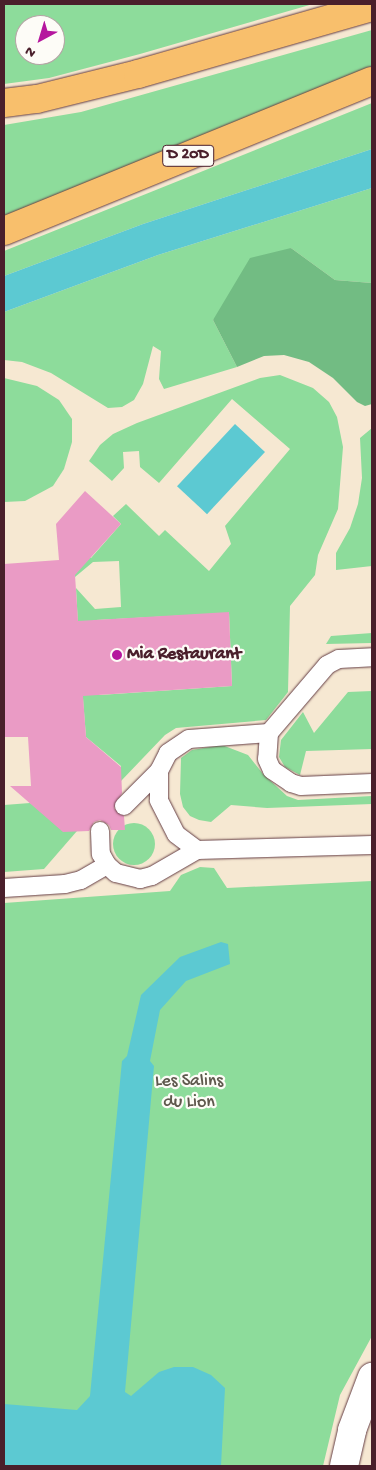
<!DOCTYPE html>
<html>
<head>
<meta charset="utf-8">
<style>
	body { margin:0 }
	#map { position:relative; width:376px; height:1470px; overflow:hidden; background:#f6e8d2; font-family:"Gochi Hand",sans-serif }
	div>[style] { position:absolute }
	.green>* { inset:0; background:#8ddc9b }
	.round { border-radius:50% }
	.forest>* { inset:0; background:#72bc83 }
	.water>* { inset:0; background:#5cc9d2; transform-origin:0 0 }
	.building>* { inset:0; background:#ea9bc5 }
	.roads { filter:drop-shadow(0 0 1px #643d44) drop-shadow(0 0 1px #643d44) }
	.lane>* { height:18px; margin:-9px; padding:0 9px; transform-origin:9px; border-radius:9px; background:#fff }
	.street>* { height:28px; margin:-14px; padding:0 14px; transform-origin:14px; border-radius:14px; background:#fff }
	.primary>* { height:28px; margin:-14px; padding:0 14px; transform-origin:14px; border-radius:14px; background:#f8bf6c }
	.dots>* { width:14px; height:14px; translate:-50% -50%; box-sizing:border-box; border:2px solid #fdfcf7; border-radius:50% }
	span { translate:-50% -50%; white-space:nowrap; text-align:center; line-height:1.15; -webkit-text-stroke:4.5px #fdfcf7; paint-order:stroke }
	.shield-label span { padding:1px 4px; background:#fdfcf7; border:1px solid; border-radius:4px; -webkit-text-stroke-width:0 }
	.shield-label { font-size:16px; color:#4a1f2b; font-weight:700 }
	.poi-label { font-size:18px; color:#4a1f2b; font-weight:700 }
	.left { translate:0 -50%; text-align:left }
	.park-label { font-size:18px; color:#5e584d }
	.frame { position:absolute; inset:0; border:5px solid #4a1f2b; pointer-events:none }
	.north { position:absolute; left:15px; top:15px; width:50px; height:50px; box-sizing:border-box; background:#fdfcf7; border:1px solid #b5a4a5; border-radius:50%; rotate:219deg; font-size:14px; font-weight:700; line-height:20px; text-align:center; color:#4a1f2b }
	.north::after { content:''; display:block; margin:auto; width:18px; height:22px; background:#b5179e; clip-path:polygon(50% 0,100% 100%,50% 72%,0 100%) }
</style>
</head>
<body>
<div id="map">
	<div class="green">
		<div style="clip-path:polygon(evenodd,4px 4px,313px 4px,140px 54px,49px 78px,4px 84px,4px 4px,25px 25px,55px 25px,55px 55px,25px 55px,25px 25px)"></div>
		<div style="clip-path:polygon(372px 30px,372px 67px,4px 216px,4px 125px,81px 112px)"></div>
		<div style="clip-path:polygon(372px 103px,372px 149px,143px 224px,4px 276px,4px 251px)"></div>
		<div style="clip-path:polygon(372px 188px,372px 283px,335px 280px,291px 248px,213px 320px,237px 367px,164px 389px,159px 379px,161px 351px,153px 346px,143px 384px,134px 400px,122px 407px,108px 408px,51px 373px,22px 362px,4px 360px,4px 312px,158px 255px)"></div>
		<div style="clip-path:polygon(280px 375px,313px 388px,329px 402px,337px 417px,343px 447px,338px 509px,318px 555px,315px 575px,290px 606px,288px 692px,266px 720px,176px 728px,165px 735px,121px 781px,121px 766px,86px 737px,82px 686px,100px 695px,232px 686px,229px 613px,96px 620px,78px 625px,76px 588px,95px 609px,121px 607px,119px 561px,93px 562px,75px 577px,74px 549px,91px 558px,121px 524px,113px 516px,126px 504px,159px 536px,165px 530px,209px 571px,231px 544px,225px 526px,290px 449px,232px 399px,159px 483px,140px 467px,139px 451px,123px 452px,124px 468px,112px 481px,89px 461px,100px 445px,113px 434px,137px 423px,260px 378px)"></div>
		<div style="clip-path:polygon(4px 378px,37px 386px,59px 400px,72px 419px,72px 442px,64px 469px,53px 486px,25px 501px,4px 502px)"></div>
		<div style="clip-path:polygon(372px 428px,372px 566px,336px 570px,336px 553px,350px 528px,358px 504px,362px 478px,360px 438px)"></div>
		<div style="clip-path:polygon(372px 633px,372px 643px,326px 644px,331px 636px)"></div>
		<div style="clip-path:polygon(372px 691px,372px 749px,306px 751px,300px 775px,285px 767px,279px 757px,281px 740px,303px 712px,314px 733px,348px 692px)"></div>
		<div style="clip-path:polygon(222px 745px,248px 755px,263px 774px,287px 796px,298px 800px,372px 796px,372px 804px,267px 808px,231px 805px,211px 822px,199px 820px,190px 816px,183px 807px,180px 794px,181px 758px,192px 750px)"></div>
		<div style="clip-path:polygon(30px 803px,77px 831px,44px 869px,4px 872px,4px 805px)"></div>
		<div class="round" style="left:113px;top:823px;width:42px;height:42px"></div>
		<div style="clip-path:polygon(200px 867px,214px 868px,227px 888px,372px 881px,372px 1336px,340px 1395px,323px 1466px,4px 1466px,4px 903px,170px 891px,181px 875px)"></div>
	</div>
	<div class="forest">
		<div style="clip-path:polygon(291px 248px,335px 280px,372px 283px,372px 404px,365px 406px,357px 402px,333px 378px,309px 362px,284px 355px,264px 356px,237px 367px,213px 320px,250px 258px)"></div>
	</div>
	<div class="water">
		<div style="clip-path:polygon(372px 149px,372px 188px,158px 255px,4px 312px,4px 276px,143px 224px)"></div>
		<div style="left:235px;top:424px;width:41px;height:85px;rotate:43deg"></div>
		<div style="clip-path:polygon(221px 942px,228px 944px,230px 964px,186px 981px,160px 1010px,150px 1061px,154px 1066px,125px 1392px,131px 1396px,159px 1372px,174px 1367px,193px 1367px,211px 1375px,225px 1388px,221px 1466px,4px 1466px,4px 1404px,77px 1410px,90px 1396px,122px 1061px,127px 1056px,141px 995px,180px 957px)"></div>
	</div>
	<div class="building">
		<div style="clip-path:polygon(85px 491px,121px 524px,75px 575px,78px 621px,229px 612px,232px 686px,83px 696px,86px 737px,121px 767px,122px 793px,114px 808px,124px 816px,125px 830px,111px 830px,109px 825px,100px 820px,94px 822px,89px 831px,63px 832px,10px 786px,31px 786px,28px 737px,4px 737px,4px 564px,59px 560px,56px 524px)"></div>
	</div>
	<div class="roads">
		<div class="lane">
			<div style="left:269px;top:733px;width:26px;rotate:94deg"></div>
			<div style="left:267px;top:759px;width:12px;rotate:66deg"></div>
			<div style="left:272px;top:770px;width:23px;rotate:34deg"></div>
			<div style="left:291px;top:783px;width:10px;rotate:17deg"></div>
			<div style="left:301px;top:786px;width:71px;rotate:-2.4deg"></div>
			<div style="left:124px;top:806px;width:49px;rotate:-45deg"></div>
			<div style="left:100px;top:831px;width:23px;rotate:88deg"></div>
			<div style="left:101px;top:854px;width:13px;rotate:61deg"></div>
			<div style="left:107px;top:865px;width:12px;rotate:42deg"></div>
			<div style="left:116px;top:873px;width:25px;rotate:14deg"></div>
			<div style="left:140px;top:879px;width:12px;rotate:-14deg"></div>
			<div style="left:152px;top:876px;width:52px;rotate:-30deg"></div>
			<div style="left:197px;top:850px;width:175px;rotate:-1.6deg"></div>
			<div style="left:197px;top:850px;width:26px;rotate:-143deg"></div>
			<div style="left:176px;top:834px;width:38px;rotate:-117deg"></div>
			<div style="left:159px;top:800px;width:29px;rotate:-90deg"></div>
			<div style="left:159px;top:771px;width:20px;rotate:-63deg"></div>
			<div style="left:168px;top:753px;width:25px;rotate:-34deg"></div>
			<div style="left:189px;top:739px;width:80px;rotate:-4.3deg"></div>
			<div style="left:269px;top:733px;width:89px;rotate:-49.5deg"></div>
			<div style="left:327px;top:665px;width:13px;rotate:-27deg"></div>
			<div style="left:339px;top:659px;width:33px;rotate:-3deg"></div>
			<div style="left:4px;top:888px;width:61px;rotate:-3.8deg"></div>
			<div style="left:65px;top:884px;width:16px;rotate:-14deg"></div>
			<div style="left:81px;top:880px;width:30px;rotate:-30deg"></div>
		</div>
		<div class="street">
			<div style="left:344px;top:1466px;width:37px;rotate:-77deg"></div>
			<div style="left:352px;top:1430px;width:57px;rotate:-69.3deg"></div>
		</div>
		<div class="primary">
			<div style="left:4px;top:103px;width:33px;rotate:-7deg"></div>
			<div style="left:37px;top:99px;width:104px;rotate:-13.9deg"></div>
			<div style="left:138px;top:74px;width:243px;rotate:-16deg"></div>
			<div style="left:4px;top:231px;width:397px;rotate:-22.2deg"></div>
		</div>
	</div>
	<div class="dots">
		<div style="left:117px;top:655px;background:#b5179e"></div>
	</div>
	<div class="shield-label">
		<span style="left:188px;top:156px">D 20D</span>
	</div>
	<div class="poi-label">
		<span class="left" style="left:127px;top:655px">Mia Restaurant</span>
	</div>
	<div class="park-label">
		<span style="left:189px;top:1093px">Les Salins<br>du Lion</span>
	</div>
	<div class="frame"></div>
	<div class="north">N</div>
</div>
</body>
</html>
